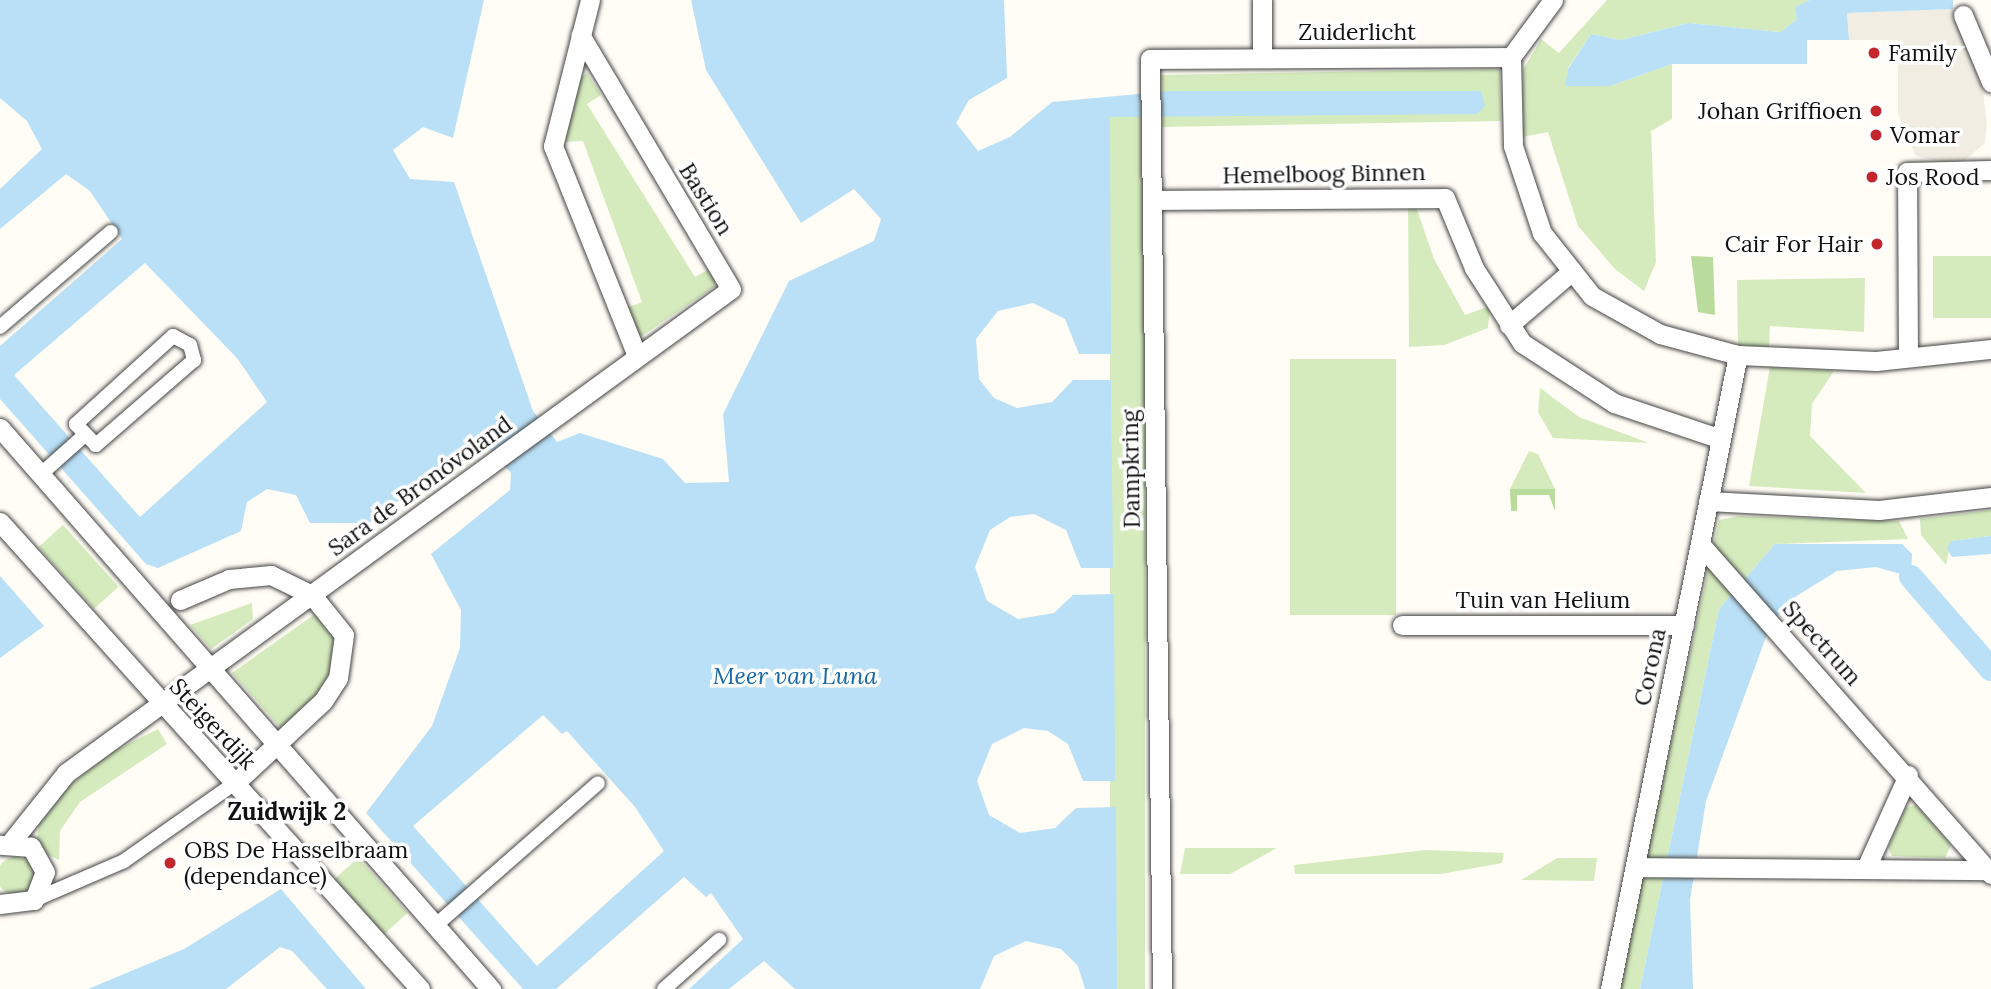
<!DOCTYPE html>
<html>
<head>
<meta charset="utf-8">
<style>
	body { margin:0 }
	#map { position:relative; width:1991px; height:989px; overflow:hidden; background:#fffdf5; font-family:Lora,serif }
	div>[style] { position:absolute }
	.green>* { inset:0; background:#d5ebbd; transform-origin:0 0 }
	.round { border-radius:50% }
	.forest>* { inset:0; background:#b9dc9c }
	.plaza>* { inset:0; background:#f1ede2 }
	.water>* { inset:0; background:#b9e0f7 }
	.canal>* { height:24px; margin:-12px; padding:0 12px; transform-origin:12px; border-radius:12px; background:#b9e0f7 }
	.roads { filter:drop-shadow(0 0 2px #444) drop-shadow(0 0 2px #444) }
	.pedestrian>* { height:14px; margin:-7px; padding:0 7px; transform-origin:7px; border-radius:7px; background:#fff }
	.minor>* { height:19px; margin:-9.5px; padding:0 9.5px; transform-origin:9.5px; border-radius:9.5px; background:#fff }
	.dots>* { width:19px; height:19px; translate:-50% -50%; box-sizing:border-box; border:4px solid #fff; border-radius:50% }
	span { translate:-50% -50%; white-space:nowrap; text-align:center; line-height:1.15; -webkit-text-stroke:7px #fff; paint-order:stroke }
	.street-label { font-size:23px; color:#111 }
	.poi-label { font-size:23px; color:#111 }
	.left { translate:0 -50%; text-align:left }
	.right { translate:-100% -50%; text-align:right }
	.water-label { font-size:24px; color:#1768a6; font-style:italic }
	.neighbourhood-label { font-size:24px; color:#111; font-weight:700 }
</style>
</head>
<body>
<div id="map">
	<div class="green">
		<div style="clip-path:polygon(1607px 0,1810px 0,1796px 7px,1797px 19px,1781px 32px,1689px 23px,1620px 40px,1591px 34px,1568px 68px,1566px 86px,1610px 86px,1672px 64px,1672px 119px,1651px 131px,1656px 262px,1644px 291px,1615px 269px,1578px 226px,1548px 132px,1522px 137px,1523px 70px,1541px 39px,1559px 53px)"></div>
		<div style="left:1500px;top:69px;width:52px;height:339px;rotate:89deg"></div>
		<div style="clip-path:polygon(587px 73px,601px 95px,587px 104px,695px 277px,711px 268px,717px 278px,714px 287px,639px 338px,624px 309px,642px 302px,583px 141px,563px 142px,579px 80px)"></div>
		<div style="left:1145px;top:116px;width:873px;height:35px;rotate:90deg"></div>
		<div style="clip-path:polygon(1408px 201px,1414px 201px,1434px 259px,1465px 315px,1490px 306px,1488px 328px,1444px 345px,1409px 347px)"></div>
		<div style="left:1933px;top:256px;width:58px;height:62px"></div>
		<div style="clip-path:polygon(1865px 278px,1864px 332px,1770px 326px,1769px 347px,1738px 345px,1737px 280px)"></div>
		<div style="left:1290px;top:359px;width:106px;height:256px"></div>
		<div style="clip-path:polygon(1770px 367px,1834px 371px,1812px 404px,1810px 436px,1866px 493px,1749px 486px)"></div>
		<div style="clip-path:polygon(1540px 388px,1579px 417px,1649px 443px,1553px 438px,1538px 412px)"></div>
		<div style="clip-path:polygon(1529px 451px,1538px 454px,1555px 489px,1510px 489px)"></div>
		<div style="clip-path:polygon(1991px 510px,1991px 536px,1951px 541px,1946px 565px,1921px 535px,1920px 519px)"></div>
		<div style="clip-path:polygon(1739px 516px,1899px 521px,1908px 539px,1775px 544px,1719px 609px,1640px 989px,1618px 989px,1719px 520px)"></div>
		<div style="left:63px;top:525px;width:83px;height:33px;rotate:48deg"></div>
		<div style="clip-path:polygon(252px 603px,253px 619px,211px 649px,190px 625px)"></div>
		<div style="clip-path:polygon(315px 614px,339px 639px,339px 665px,286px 734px,232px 673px)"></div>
		<div style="clip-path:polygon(158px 729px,167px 744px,80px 802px,60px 831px,59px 860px,44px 853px,37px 843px,39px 820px,58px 794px,114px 751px)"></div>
		<div style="clip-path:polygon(1916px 805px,1951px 845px,1945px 858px,1892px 856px,1888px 847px,1905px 808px)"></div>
		<div style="clip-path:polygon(1185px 848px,1277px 848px,1230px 874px,1180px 874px)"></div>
		<div style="clip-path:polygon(1426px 850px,1504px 853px,1502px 863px,1441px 874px,1295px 874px,1294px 865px)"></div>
		<div class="round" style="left:-3px;top:857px;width:38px;height:38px"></div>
		<div style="left:358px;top:858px;width:74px;height:34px;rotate:48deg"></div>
		<div style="clip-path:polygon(1557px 858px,1597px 858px,1594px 881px,1521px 880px)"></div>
	</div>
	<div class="forest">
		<div style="clip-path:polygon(1691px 256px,1713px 257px,1715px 315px,1698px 312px)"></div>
		<div style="clip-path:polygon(1510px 489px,1555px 489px,1555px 511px,1549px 495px,1517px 495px,1517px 511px,1511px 511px)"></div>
	</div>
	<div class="plaza">
		<div style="clip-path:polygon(1953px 9px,1981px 75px,1987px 124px,1985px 143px,1958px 166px,1916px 156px,1898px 114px,1898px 40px,1849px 40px,1847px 13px)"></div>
	</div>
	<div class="water">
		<div style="clip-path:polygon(evenodd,0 0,484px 0,453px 138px,423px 127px,393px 150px,410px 179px,454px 182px,533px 411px,557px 442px,580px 433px,663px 459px,685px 483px,729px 482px,723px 414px,789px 281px,874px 241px,881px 219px,854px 189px,801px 223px,706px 70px,691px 0,1004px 0,1007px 78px,969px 100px,956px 123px,978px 151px,1010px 137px,1052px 102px,1170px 91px,1481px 91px,1485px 106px,1477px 114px,1110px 117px,1111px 354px,1079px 354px,1065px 319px,1033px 303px,998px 311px,976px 339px,979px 379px,994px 398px,1017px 408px,1052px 402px,1073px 380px,1111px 380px,1113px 568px,1081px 568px,1066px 530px,1034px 514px,1010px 517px,990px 530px,975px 567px,987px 601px,1018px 619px,1054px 613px,1073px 595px,1114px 594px,1115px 781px,1083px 781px,1068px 744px,1048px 731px,1024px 728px,992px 744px,977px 781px,989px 815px,1020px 833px,1055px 828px,1076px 808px,1116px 807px,1117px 989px,1085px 989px,1078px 966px,1061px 949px,1026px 941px,994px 956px,980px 989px,795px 989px,764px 961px,729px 989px,689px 989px,743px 939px,711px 893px,706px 897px,684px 877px,556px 989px,523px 989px,366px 813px,432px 726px,460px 648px,461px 610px,431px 554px,510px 490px,511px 473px,481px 440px,369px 523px,310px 523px,296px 495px,267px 489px,247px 502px,241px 531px,158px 568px,146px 564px,0 399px,0 346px,122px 239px,90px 191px,66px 174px,0 229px,0 189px,42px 149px,27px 121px,0 98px,0 0,145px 263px,237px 358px,267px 402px,140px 517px,14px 375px,145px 263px,0 0,543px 715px,562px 734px,567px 731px,635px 807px,664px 851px,537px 966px,413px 826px,543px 715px)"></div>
		<div style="clip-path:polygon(1810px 0,1953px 0,1953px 9px,1847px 13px,1849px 40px,1807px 40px,1807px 64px,1672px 64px,1610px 86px,1565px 86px,1568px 69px,1591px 34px,1620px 40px,1689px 23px,1781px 32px,1797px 19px,1795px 7px)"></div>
		<div style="clip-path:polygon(1991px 536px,1991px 554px,1952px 557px,1947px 549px,1951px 541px)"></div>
		<div style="clip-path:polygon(1775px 544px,1902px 544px,1912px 554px,1911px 577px,1876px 567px,1837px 571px,1790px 600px,1770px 626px,1706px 801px,1690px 900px,1693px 989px,1640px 989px,1719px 609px)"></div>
		<div style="clip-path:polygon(0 576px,44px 626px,0 658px)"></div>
		<div style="clip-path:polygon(281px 889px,366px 989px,327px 989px,292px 951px,280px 947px,226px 989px,88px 989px,184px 949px)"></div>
	</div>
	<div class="canal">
		<div style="left:1911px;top:577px;width:122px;rotate:49deg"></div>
	</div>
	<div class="roads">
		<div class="pedestrian">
			<div style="left:0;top:327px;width:146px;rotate:-40.6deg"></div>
			<div style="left:173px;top:336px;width:19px;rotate:28deg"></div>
			<div style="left:190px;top:345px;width:16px;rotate:75deg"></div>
			<div style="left:194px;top:360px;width:130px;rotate:139.1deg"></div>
			<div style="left:96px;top:445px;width:29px;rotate:-134deg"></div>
			<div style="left:76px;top:424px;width:131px;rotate:-42.2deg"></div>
			<div style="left:41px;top:474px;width:59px;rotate:-41.6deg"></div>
			<div style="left:34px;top:900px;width:98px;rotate:-23.4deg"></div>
			<div style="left:124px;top:861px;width:136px;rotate:-35.1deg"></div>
			<div style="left:436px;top:925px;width:215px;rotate:-41.2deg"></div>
			<div style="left:664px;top:989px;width:74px;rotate:-41.7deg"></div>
		</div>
		<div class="minor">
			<div style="left:590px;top:0;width:151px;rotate:104.2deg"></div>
			<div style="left:553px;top:146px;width:226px;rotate:68.2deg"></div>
			<div style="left:1262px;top:0;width:58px;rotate:90deg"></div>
			<div style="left:1553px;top:0;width:71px;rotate:126.4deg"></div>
			<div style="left:1511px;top:57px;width:89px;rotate:88.7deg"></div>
			<div style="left:1513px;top:146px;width:92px;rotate:71.6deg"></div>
			<div style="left:1542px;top:233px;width:80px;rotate:51.6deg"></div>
			<div style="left:1592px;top:296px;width:78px;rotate:29.2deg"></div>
			<div style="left:1660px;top:334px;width:81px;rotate:15.1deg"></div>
			<div style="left:1738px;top:355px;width:138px;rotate:2.5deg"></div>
			<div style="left:1876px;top:361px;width:116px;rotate:-6deg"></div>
			<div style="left:1963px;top:15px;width:73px;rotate:67.3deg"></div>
			<div style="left:1152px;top:200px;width:293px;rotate:-0.4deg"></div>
			<div style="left:1445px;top:198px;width:76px;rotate:67.5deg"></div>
			<div style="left:1474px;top:268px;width:89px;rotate:57.4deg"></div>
			<div style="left:1522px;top:343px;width:110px;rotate:33.1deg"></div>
			<div style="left:1614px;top:403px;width:113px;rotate:18.6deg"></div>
			<div style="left:1509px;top:325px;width:83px;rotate:-40.6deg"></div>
			<div style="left:1908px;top:357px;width:185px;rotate:-90.3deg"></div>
			<div style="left:1907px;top:172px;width:84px;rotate:-1.4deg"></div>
			<div style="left:0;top:428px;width:746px;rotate:48.81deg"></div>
			<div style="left:1708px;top:501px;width:171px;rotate:3deg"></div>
			<div style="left:1879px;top:510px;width:113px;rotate:-6.6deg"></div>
			<div style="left:0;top:522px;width:628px;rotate:48.03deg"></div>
			<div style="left:1700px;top:544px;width:440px;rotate:48.6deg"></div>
			<div style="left:180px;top:600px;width:53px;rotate:-23.2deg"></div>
			<div style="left:229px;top:579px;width:42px;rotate:-5.4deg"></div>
			<div style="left:271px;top:575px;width:46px;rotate:26deg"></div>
			<div style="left:312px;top:595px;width:51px;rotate:51.3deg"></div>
			<div style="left:344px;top:635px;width:43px;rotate:97.9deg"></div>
			<div style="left:338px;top:678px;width:27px;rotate:123deg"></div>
			<div style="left:323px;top:701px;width:120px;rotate:137deg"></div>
			<div style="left:1402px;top:625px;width:282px"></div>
			<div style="left:11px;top:842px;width:88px;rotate:-51.4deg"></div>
			<div style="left:66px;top:773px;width:822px;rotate:-36.05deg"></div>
			<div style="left:731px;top:289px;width:295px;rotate:-120.7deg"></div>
			<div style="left:1635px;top:867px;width:352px;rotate:0.5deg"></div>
			<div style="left:1866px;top:868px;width:102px;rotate:-65.7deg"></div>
			<div style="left:0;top:904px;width:34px;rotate:-7deg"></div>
			<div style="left:34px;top:900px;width:30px;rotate:-69deg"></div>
			<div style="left:45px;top:872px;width:29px;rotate:-119deg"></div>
			<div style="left:31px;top:847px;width:31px;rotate:-176deg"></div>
			<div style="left:1162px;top:989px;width:930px;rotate:-90.74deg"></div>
			<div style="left:1150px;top:59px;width:361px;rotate:-0.3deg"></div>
			<div style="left:1610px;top:989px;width:647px;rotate:-78.59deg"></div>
		</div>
	</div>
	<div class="dots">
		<div style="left:1874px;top:53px;background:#c4262e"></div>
		<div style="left:1876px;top:111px;background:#c4262e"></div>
		<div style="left:1876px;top:135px;background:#c4262e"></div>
		<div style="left:1872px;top:177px;background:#c4262e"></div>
		<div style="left:1877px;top:244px;background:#c4262e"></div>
		<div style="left:170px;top:863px;background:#c4262e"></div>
	</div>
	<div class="street-label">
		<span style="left:1357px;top:32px">Zuiderlicht</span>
		<span style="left:1324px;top:174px;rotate:-1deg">Hemelboog Binnen</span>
		<span style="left:706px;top:199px;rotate:58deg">Bastion</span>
		<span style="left:1131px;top:469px;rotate:-91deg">Dampkring</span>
		<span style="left:420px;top:486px;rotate:-36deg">Sara de Bronóvoland</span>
		<span style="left:1543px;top:600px">Tuin van Helium</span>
		<span style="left:1822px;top:643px;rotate:48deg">Spectrum</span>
		<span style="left:1650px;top:667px;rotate:-78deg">Corona</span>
		<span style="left:213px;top:724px;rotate:47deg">Steigerdijk</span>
	</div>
	<div class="poi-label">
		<span class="left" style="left:1888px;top:53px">Family</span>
		<span class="right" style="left:1862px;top:111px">Johan Griffioen</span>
		<span class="left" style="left:1890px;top:135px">Vomar</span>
		<span class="left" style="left:1886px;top:177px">Jos Rood</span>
		<span class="right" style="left:1863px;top:244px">Cair For Hair</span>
		<span class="left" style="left:184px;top:863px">OBS De Hasselbraam<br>(dependance)</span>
	</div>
	<div class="water-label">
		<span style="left:795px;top:676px">Meer van Luna</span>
	</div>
	<div class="neighbourhood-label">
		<span style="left:287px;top:812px">Zuidwijk 2</span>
	</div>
</div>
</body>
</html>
